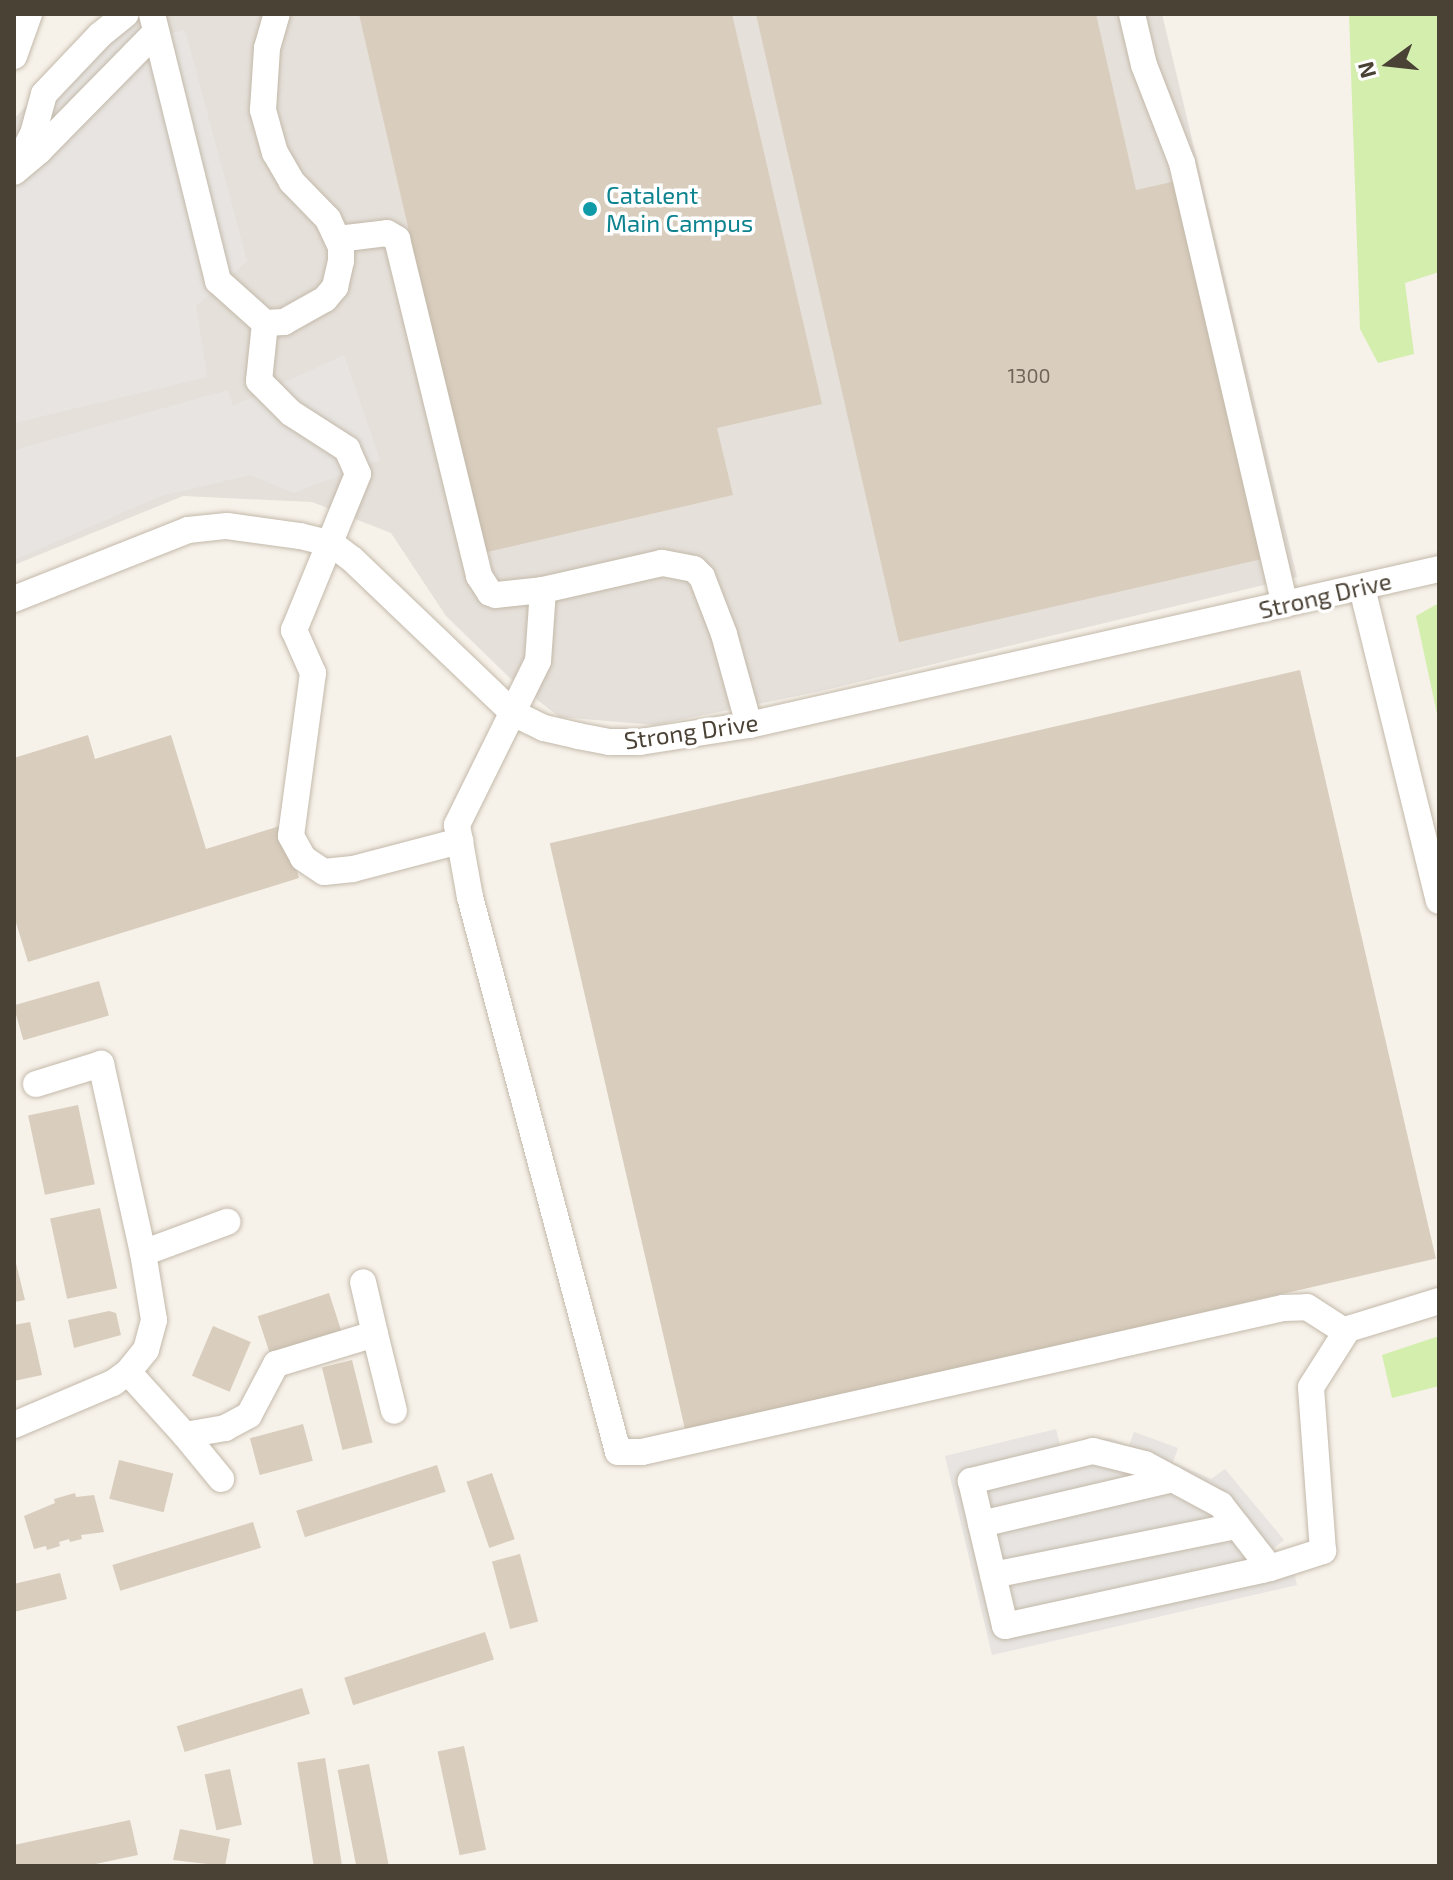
<!DOCTYPE html>
<html>
<head>
<meta charset="utf-8">
<style>
	body { margin:0 }
	#map { position:relative; width:1453px; height:1880px; overflow:hidden; background:#f6f1e9; font-family:"Exo 2",sans-serif }
	div>[style] { position:absolute }
	.industrial>* { inset:0; background:#e5e0da }
	.green>* { inset:0; background:#d4eead }
	.parking>* { inset:0; background:#e7e4e1 }
	.building>* { inset:0; background:#d9cdbd; transform-origin:0 0 }
	.roads { filter:drop-shadow(0 0 2px #c3b9aa) drop-shadow(0 0 2px #c3b9aa) }
	.minor>* { height:26px; margin:-13px; padding:0 13px; transform-origin:13px; border-radius:13px; background:#fff }
	.dots>* { width:22px; height:22px; translate:-50% -50%; box-sizing:border-box; border:4px solid #fff; border-radius:50% }
	span { translate:-50% -50%; white-space:nowrap; text-align:center; line-height:1.15; -webkit-text-stroke:7px #fff; paint-order:stroke }
	.number-label { font-size:20px; color:#6e6558 }
	.number-label span { -webkit-text-stroke-width:0 }
	.culture-label { font-size:24px; color:#0d838f }
	.left { translate:0 -50%; text-align:left }
	.street-label { font-size:24px; color:#4b4236 }
	.frame { position:absolute; inset:0; border:16px solid #4b4236; pointer-events:none }
	.north { position:absolute; left:1349px; top:24px; width:80px; height:80px; -webkit-text-stroke:6px #fff; paint-order:stroke; rotate:255deg; font-size:22px; font-weight:700; line-height:32px; text-align:center; color:#4b4236 }
	.north::after { content:''; display:block; margin:auto; width:28px; height:36px; background:#4b4236; clip-path:polygon(50% 0,100% 100%,50% 72%,0 100%) }
</style>
</head>
<body>
<div id="map">
	<div class="industrial">
		<div style="clip-path:polygon(111px 14px,1162px 14px,1297px 577px,817px 692px,655px 725px,559px 717px,510px 678px,446px 616px,391px 533px,312px 502px,183px 496px,14px 565px,14px 119px)"></div>
	</div>
	<div class="green">
		<div style="clip-path:polygon(1349px 14px,1439px 14px,1439px 272px,1405px 283px,1414px 354px,1378px 363px,1360px 329px)"></div>
		<div style="clip-path:polygon(1439px 603px,1439px 723px,1416px 616px)"></div>
		<div style="clip-path:polygon(1439px 1336px,1439px 1386px,1392px 1398px,1382px 1355px)"></div>
	</div>
	<div class="parking">
		<div style="clip-path:polygon(135px 14px,155px 14px,171px 33px,185px 30px,247px 261px,196px 306px,207px 377px,14px 423px,14px 145px)"></div>
		<div style="clip-path:polygon(344px 355px,380px 460px,293px 493px,251px 475px,161px 496px,14px 560px,14px 450px,228px 390px,233px 406px)"></div>
		<div style="clip-path:polygon(1056px 1429px,1060px 1445px,1109px 1438px,1129px 1445px,1134px 1432px,1178px 1448px,1173px 1462px,1211px 1479px,1225px 1469px,1284px 1540px,1273px 1549px,1276px 1553px,1289px 1550px,1297px 1585px,992px 1655px,945px 1456px)"></div>
	</div>
	<div class="building">
		<div style="clip-path:polygon(359px 14px,732px 14px,822px 404px,717px 428px,733px 495px,483px 553px)"></div>
		<div style="clip-path:polygon(756px 14px,1096px 14px,1136px 190px,1176px 181px,1262px 559px,899px 642px)"></div>
		<div style="left:1300px;top:670px;width:604px;height:770px;rotate:77deg"></div>
		<div style="clip-path:polygon(88px 735px,95px 759px,171px 735px,206px 849px,283px 825px,299px 878px,28px 962px,14px 916px,14px 758px)"></div>
		<div style="left:99px;top:981px;width:36px;height:89px;rotate:74deg"></div>
		<div style="left:78px;top:1105px;width:81px;height:51px;rotate:78deg"></div>
		<div style="left:100px;top:1208px;width:82px;height:51px;rotate:78deg"></div>
		<div style="clip-path:polygon(14px 1255px,25px 1300px,14px 1302px)"></div>
		<div style="left:329px;top:1293px;width:42px;height:75px;rotate:72deg"></div>
		<div style="clip-path:polygon(109px 1311px,116px 1313px,121px 1335px,74px 1348px,68px 1320px)"></div>
		<div style="clip-path:polygon(30px 1322px,42px 1375px,14px 1381px,14px 1325px)"></div>
		<div style="left:213px;top:1326px;width:41px;height:54px;rotate:23deg"></div>
		<div style="left:352px;top:1360px;width:85px;height:31px;rotate:76deg"></div>
		<div style="left:303px;top:1424px;width:38px;height:55px;rotate:75deg"></div>
		<div style="left:119px;top:1460px;width:56px;height:40px;rotate:14deg"></div>
		<div style="left:437px;top:1465px;width:28px;height:148px;rotate:72deg"></div>
		<div style="left:492px;top:1473px;width:70px;height:27px;rotate:71deg"></div>
		<div style="clip-path:polygon(75px 1493px,76px 1497px,94px 1495px,104px 1532px,81px 1535px,82px 1539px,70px 1542px,69px 1539px,59px 1542px,60px 1546px,47px 1550px,46px 1546px,34px 1549px,24px 1516px,55px 1503px,54px 1499px)"></div>
		<div style="left:253px;top:1522px;width:27px;height:147px;rotate:73deg"></div>
		<div style="left:520px;top:1554px;width:70px;height:29px;rotate:75deg"></div>
		<div style="clip-path:polygon(60px 1573px,67px 1599px,14px 1612px,14px 1584px)"></div>
		<div style="left:485px;top:1632px;width:29px;height:148px;rotate:72deg"></div>
		<div style="left:302px;top:1688px;width:27px;height:131px;rotate:73deg"></div>
		<div style="left:464px;top:1746px;width:106px;height:27px;rotate:78deg"></div>
		<div style="left:325px;top:1758px;width:107px;height:28px;rotate:81deg"></div>
		<div style="left:369px;top:1764px;width:104px;height:32px;rotate:79deg"></div>
		<div style="left:230px;top:1769px;width:57px;height:26px;rotate:78deg"></div>
		<div style="clip-path:polygon(130px 1820px,138px 1855px,86px 1866px,16px 1866px,14px 1845px)"></div>
		<div style="clip-path:polygon(180px 1829px,230px 1839px,225px 1866px,173px 1860px)"></div>
	</div>
	<div class="roads">
		<div class="minor">
			<div style="left:152px;top:14px;width:275px;rotate:76.1deg"></div>
			<div style="left:218px;top:281px;width:63px;rotate:41.8deg"></div>
			<div style="left:265px;top:323px;width:58px;rotate:95.9deg"></div>
			<div style="left:259px;top:381px;width:45px;rotate:45deg"></div>
			<div style="left:291px;top:413px;width:67px;rotate:32.7deg"></div>
			<div style="left:347px;top:449px;width:27px;rotate:66deg"></div>
			<div style="left:358px;top:474px;width:169px;rotate:112.3deg"></div>
			<div style="left:294px;top:630px;width:47px;rotate:66.2deg"></div>
			<div style="left:313px;top:673px;width:164px;rotate:97.7deg"></div>
			<div style="left:291px;top:836px;width:25px;rotate:61deg"></div>
			<div style="left:303px;top:858px;width:25px;rotate:34deg"></div>
			<div style="left:324px;top:872px;width:29px;rotate:-6deg"></div>
			<div style="left:353px;top:869px;width:111px;rotate:-14.7deg"></div>
			<div style="left:1132px;top:14px;width:52px;rotate:76.8deg"></div>
			<div style="left:1144px;top:65px;width:105px;rotate:68.8deg"></div>
			<div style="left:1182px;top:163px;width:453px;rotate:76.9deg"></div>
			<div style="left:14px;top:56px;width:45px;rotate:-70.3deg"></div>
			<div style="left:18px;top:162px;width:32px;rotate:-62deg"></div>
			<div style="left:33px;top:134px;width:41px;rotate:-74.6deg"></div>
			<div style="left:44px;top:94px;width:81px;rotate:-46.5deg"></div>
			<div style="left:100px;top:35px;width:33px;rotate:-39deg"></div>
			<div style="left:14px;top:172px;width:33px;rotate:-40deg"></div>
			<div style="left:39px;top:151px;width:165px;rotate:-45.5deg"></div>
			<div style="left:338px;top:239px;width:49px;rotate:-7deg"></div>
			<div style="left:387px;top:233px;width:12px;rotate:31deg"></div>
			<div style="left:397px;top:239px;width:347px;rotate:76.3deg"></div>
			<div style="left:479px;top:576px;width:20px;rotate:57deg"></div>
			<div style="left:490px;top:593px;width:6px;rotate:18deg"></div>
			<div style="left:496px;top:595px;width:47px;rotate:-6.1deg"></div>
			<div style="left:265px;top:323px;width:19px;rotate:-3deg"></div>
			<div style="left:284px;top:322px;width:47px;rotate:-29.3deg"></div>
			<div style="left:325px;top:299px;width:16px;rotate:-50deg"></div>
			<div style="left:335px;top:287px;width:27px;rotate:-77deg"></div>
			<div style="left:341px;top:261px;width:14px;rotate:-90deg"></div>
			<div style="left:341px;top:247px;width:31px;rotate:-115deg"></div>
			<div style="left:328px;top:219px;width:52px;rotate:-134.2deg"></div>
			<div style="left:292px;top:182px;width:34px;rotate:-120deg"></div>
			<div style="left:275px;top:153px;width:45px;rotate:-105.6deg"></div>
			<div style="left:263px;top:110px;width:62px;rotate:-86.3deg"></div>
			<div style="left:267px;top:48px;width:35px;rotate:-74deg"></div>
			<div style="left:1362px;top:588px;width:322px;rotate:76.2deg"></div>
			<div style="left:14px;top:599px;width:187px;rotate:-21.6deg"></div>
			<div style="left:188px;top:530px;width:39px;rotate:-6deg"></div>
			<div style="left:227px;top:526px;width:74px;rotate:7.8deg"></div>
			<div style="left:300px;top:536px;width:33px;rotate:14deg"></div>
			<div style="left:332px;top:544px;width:25px;rotate:37deg"></div>
			<div style="left:352px;top:559px;width:223px;rotate:43.7deg"></div>
			<div style="left:513px;top:713px;width:34px;rotate:26deg"></div>
			<div style="left:544px;top:728px;width:35px;rotate:13deg"></div>
			<div style="left:578px;top:736px;width:32px;rotate:11deg"></div>
			<div style="left:609px;top:742px;width:31px"></div>
			<div style="left:640px;top:742px;width:110px;rotate:-8.9deg"></div>
			<div style="left:749px;top:725px;width:707px;rotate:-12.74deg"></div>
			<div style="left:749px;top:725px;width:94px;rotate:-105.4deg"></div>
			<div style="left:724px;top:634px;width:61px;rotate:-111.1deg"></div>
			<div style="left:702px;top:577px;width:11px;rotate:-135deg"></div>
			<div style="left:694px;top:569px;width:33px;rotate:-169deg"></div>
			<div style="left:662px;top:563px;width:122px;rotate:167.2deg"></div>
			<div style="left:543px;top:590px;width:71px;rotate:94deg"></div>
			<div style="left:538px;top:661px;width:183px;rotate:116.3deg"></div>
			<div style="left:457px;top:825px;width:73px;rotate:79.8deg"></div>
			<div style="left:470px;top:897px;width:574px;rotate:75.07deg"></div>
			<div style="left:618px;top:1452px;width:24px"></div>
			<div style="left:642px;top:1452px;width:657px;rotate:-12.66deg"></div>
			<div style="left:1283px;top:1308px;width:24px;rotate:-2deg"></div>
			<div style="left:1307px;top:1307px;width:46px;rotate:32.7deg"></div>
			<div style="left:143px;top:1253px;width:90px;rotate:-20.3deg"></div>
			<div style="left:375px;top:1334px;width:79px;rotate:76.1deg"></div>
			<div style="left:128px;top:1372px;width:85px;rotate:47.9deg"></div>
			<div style="left:185px;top:1435px;width:41px;rotate:-9.9deg"></div>
			<div style="left:225px;top:1428px;width:27px;rotate:-28deg"></div>
			<div style="left:249px;top:1415px;width:58px;rotate:-62.1deg"></div>
			<div style="left:276px;top:1364px;width:103px;rotate:-16.9deg"></div>
			<div style="left:375px;top:1334px;width:53px;rotate:-103deg"></div>
			<div style="left:14px;top:1425px;width:108px;rotate:-23deg"></div>
			<div style="left:113px;top:1383px;width:19px;rotate:-36deg"></div>
			<div style="left:128px;top:1372px;width:28px;rotate:-51deg"></div>
			<div style="left:146px;top:1350px;width:31px;rotate:-75deg"></div>
			<div style="left:154px;top:1320px;width:68px;rotate:-99.3deg"></div>
			<div style="left:143px;top:1253px;width:194px;rotate:-102.5deg"></div>
			<div style="left:101px;top:1064px;width:68px;rotate:162.9deg"></div>
			<div style="left:185px;top:1435px;width:57px;rotate:50.7deg"></div>
			<div style="left:981px;top:1524px;width:197px;rotate:-13.2deg"></div>
			<div style="left:1270px;top:1568px;width:80px;rotate:-127.9deg"></div>
			<div style="left:1221px;top:1505px;width:86px;rotate:-151.7deg"></div>
			<div style="left:1145px;top:1464px;width:54px;rotate:-166deg"></div>
			<div style="left:1093px;top:1451px;width:126px;rotate:166.2deg"></div>
			<div style="left:971px;top:1481px;width:149px;rotate:76.8deg"></div>
			<div style="left:1005px;top:1626px;width:263px;rotate:-12.3deg"></div>
			<div style="left:1262px;top:1570px;width:8px;rotate:-14deg"></div>
			<div style="left:1270px;top:1568px;width:56px;rotate:-17.8deg"></div>
			<div style="left:1323px;top:1551px;width:164px;rotate:-94.2deg"></div>
			<div style="left:1311px;top:1387px;width:69px;rotate:-57.5deg"></div>
			<div style="left:1348px;top:1329px;width:95px;rotate:-17.1deg"></div>
			<div style="left:993px;top:1575px;width:249px;rotate:-11.4deg"></div>
		</div>
	</div>
	<div class="dots">
		<div style="left:590px;top:209px;background:#0f9aa8"></div>
	</div>
	<div class="number-label">
		<span style="left:1029px;top:375px">1300</span>
	</div>
	<div class="culture-label">
		<span class="left" style="left:606px;top:209px">Catalent<br>Main Campus</span>
	</div>
	<div class="street-label">
		<span style="left:1325px;top:595px;rotate:-13deg">Strong Drive</span>
		<span style="left:691px;top:731px;rotate:-8deg">Strong Drive</span>
	</div>
	<div class="frame"></div>
	<div class="north">N</div>
</div>
</body>
</html>
